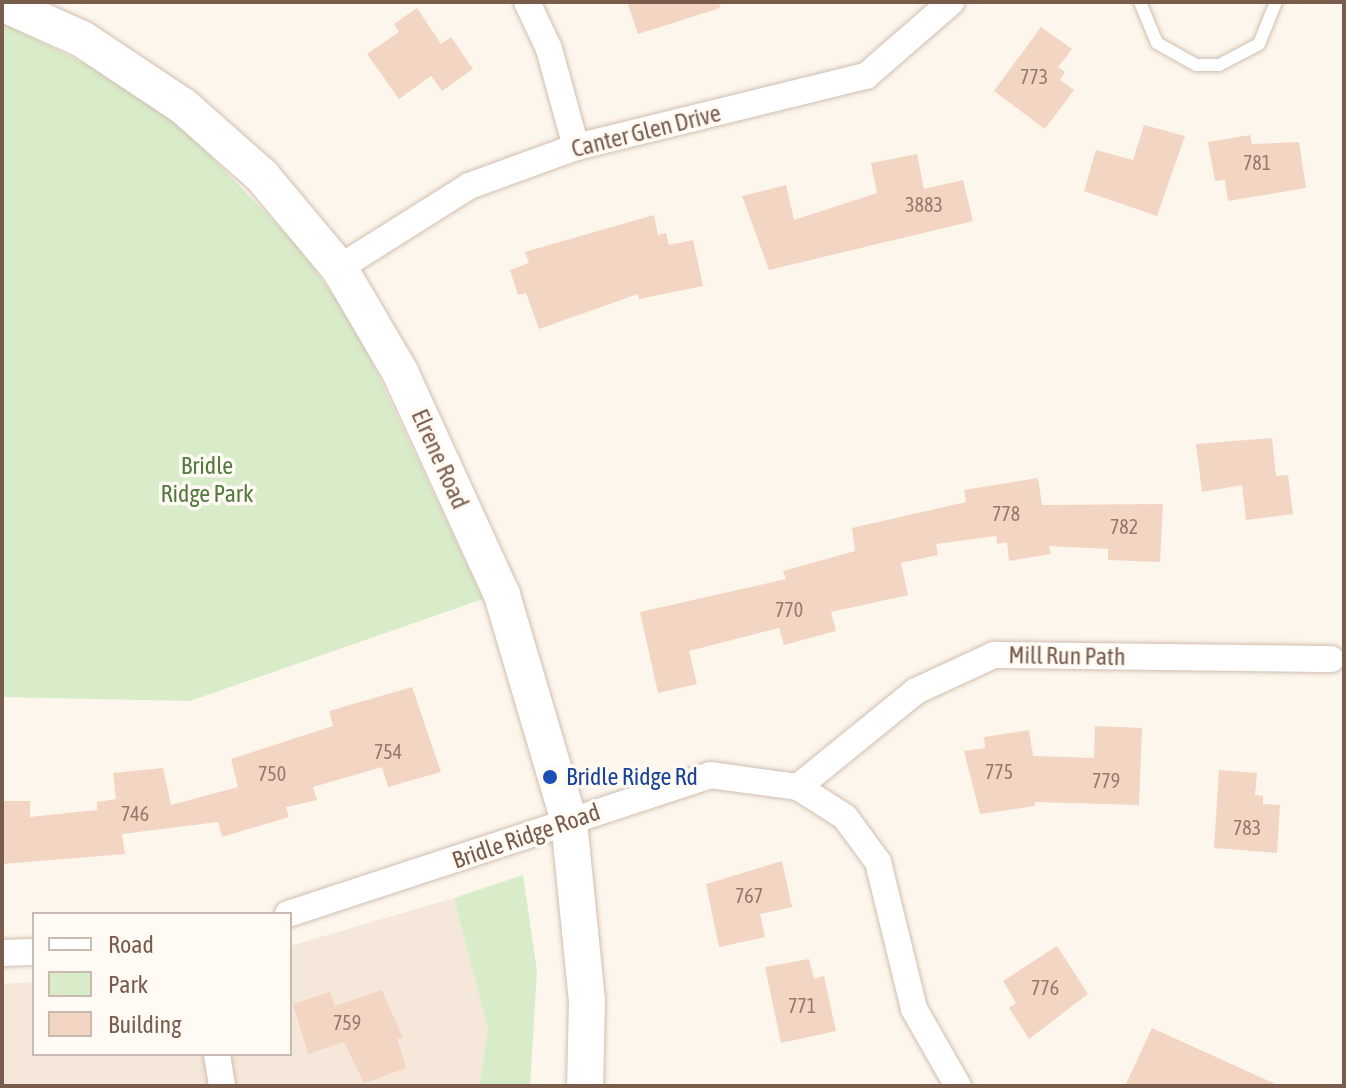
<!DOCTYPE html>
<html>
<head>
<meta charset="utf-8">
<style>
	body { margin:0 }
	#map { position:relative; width:1346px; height:1088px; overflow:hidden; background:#fdf6ec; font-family:"Asap Condensed",sans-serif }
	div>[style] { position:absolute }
	.residential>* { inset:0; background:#f5e8da }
	.green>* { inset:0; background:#d8ecc9 }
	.building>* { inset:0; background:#f3d5c3 }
	.roads { filter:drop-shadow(0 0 2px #d1beb0) drop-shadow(0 0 2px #d1beb0) }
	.lane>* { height:12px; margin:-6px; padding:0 6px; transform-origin:6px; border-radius:6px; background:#fff }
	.street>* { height:26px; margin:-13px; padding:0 13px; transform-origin:13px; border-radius:13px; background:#fff }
	.secondary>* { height:36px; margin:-18px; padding:0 18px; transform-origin:18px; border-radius:18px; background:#fff }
	.dots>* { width:22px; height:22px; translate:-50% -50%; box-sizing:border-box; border:4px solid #fffaf3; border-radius:50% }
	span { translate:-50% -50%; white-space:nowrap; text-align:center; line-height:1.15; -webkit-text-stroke:7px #fffaf3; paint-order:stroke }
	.number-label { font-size:20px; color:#987a6a }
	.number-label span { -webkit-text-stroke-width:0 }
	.street-label { font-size:24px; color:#7a5c4d }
	.park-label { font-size:24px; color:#537a41 }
	.transit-label { font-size:24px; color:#164399 }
	.left { translate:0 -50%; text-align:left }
	.frame { position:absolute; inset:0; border:4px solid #7a5c4d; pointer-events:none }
	.legend { position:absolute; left:32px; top:912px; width:260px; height:144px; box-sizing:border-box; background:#fffaf3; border:2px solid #cabbb1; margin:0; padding:10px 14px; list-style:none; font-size:24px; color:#7a5c4d }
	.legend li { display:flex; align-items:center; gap:16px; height:40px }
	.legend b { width:40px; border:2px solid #cabbb1 }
</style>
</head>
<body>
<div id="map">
	<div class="residential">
		<div style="clip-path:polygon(454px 898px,488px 1030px,479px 1086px,2px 1086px,2px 984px,34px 982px,34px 1054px,290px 1054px,290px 946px)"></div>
	</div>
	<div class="green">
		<div style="clip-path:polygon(2px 23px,105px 74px,179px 124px,296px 244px,354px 324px,483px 599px,190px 701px,2px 697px)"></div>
		<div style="clip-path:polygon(523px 875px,537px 971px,530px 1086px,479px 1086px,488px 1030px,454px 898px)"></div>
	</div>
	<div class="building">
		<div style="clip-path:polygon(627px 2px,719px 2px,720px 8px,638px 34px)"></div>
		<div style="clip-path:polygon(417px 8px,441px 44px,451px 37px,473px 69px,442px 91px,431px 76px,399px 99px,367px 54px,399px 32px,394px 24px)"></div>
		<div style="clip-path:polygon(1041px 27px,1072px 49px,1058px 67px,1065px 72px,1060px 80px,1074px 90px,1045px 129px,994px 91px)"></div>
		<div style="clip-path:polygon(1144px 125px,1185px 136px,1157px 216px,1084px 191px,1096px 150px,1133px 160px)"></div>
		<div style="clip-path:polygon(1250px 135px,1252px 144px,1299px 142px,1306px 188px,1228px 201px,1225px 180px,1215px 181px,1208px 142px)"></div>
		<div style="clip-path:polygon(917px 154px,924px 189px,963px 180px,973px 221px,769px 270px,742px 196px,786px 185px,794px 220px,877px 193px,871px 163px)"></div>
		<div style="clip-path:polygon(654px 215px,658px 235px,666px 233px,669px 245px,693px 240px,703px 286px,639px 299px,638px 294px,539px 329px,526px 293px,518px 295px,510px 270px,529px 263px,525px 252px)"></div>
		<div style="clip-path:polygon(1272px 438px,1276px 476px,1288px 475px,1293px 514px,1246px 520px,1242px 485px,1202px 492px,1196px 444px)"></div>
		<div style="clip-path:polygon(1038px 478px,1042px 505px,1163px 504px,1160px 562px,1108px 560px,1108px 549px,1049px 546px,1051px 554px,1009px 561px,1007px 542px,997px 544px,996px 536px,936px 544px,938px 555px,901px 563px,908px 595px,831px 612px,836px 631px,784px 645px,779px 628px,689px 651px,697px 684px,658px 693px,640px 612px,786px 579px,783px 571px,855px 551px,852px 528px,966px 502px,964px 490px)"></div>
		<div style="clip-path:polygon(412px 687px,441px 772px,388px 787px,382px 767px,313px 787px,317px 800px,286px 807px,289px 817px,222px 837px,218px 822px,122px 834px,125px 854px,2px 864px,2px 801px,30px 801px,30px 817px,97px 810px,97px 802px,116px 799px,113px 773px,163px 768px,171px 805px,238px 787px,231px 759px,333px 726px,329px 711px)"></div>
		<div style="clip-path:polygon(1095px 726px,1142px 728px,1139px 805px,1035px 802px,1035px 806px,980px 814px,964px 751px,985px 748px,984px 737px,1029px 730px,1033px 756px,1094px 758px)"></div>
		<div style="clip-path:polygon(1219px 770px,1257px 773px,1255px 795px,1263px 796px,1263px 804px,1280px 805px,1277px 853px,1214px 848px)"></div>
		<div style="clip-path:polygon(782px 861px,792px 907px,760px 914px,765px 937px,719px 947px,706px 884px)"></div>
		<div style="clip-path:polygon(1057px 946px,1088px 994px,1029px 1039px,1009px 1008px,1016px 1003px,1003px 981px)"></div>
		<div style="clip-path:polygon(809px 959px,814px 979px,824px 976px,836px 1031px,781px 1043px,765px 967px)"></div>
		<div style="clip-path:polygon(382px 990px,403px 1038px,397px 1039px,407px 1068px,364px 1083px,344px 1042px,308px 1054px,293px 1004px,330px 992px,335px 1006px)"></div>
		<div style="clip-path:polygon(1152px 1028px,1280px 1086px,1125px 1086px)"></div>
	</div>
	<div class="roads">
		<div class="lane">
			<div style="left:1140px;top:2px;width:44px;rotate:67.5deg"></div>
			<div style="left:1157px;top:43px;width:45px;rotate:29.4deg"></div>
			<div style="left:1196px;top:65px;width:23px"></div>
			<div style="left:1219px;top:65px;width:45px;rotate:-27.7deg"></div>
			<div style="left:1259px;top:44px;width:45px;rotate:-68deg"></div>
		</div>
		<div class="street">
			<div style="left:527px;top:2px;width:52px;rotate:64.9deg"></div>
			<div style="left:549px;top:49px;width:102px;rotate:74.6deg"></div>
			<div style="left:339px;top:268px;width:154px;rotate:-32.2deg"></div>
			<div style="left:469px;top:186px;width:114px;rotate:-20deg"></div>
			<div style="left:576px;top:147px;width:299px;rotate:-13.8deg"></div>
			<div style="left:866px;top:76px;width:113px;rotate:-41deg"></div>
			<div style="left:798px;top:787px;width:152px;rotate:-39.1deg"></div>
			<div style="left:916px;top:691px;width:86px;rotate:-24.8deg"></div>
			<div style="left:994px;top:655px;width:337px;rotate:0.7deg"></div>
			<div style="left:288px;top:914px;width:444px;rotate:-18.2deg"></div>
			<div style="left:710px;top:775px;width:89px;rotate:7.8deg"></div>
			<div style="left:798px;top:787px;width:56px;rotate:32.6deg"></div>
			<div style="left:845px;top:817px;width:56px;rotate:53.7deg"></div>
			<div style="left:878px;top:862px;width:151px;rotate:76.2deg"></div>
			<div style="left:914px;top:1009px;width:89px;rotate:60.3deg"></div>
			<div style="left:2px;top:953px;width:32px;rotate:-2deg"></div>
			<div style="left:217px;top:1054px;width:32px;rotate:81deg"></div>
		</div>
		<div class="secondary">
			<div style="left:2px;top:3px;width:88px;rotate:24.2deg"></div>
			<div style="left:82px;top:39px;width:121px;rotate:33.6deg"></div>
			<div style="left:183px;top:106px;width:106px;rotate:41.5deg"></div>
			<div style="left:262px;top:176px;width:120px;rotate:50.1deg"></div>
			<div style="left:339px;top:268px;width:121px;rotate:59.6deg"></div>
			<div style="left:400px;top:372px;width:245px;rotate:65.4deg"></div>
			<div style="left:502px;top:595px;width:236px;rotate:73.5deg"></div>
			<div style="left:569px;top:821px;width:181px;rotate:84.3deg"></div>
			<div style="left:587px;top:1001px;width:85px;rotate:91.3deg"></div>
		</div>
	</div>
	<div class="dots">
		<div style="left:550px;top:777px;background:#1a4fb4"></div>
	</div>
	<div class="number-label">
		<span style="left:1034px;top:76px">773</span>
		<span style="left:1257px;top:162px">781</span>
		<span style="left:924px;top:204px">3883</span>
		<span style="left:1006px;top:513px">778</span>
		<span style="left:1124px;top:526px">782</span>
		<span style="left:789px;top:609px">770</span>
		<span style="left:388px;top:751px">754</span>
		<span style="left:999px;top:771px">775</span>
		<span style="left:272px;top:773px">750</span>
		<span style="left:1106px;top:780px">779</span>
		<span style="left:135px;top:813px">746</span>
		<span style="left:1247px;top:827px">783</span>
		<span style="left:749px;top:895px">767</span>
		<span style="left:1045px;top:987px">776</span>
		<span style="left:802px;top:1005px">771</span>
		<span style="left:347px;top:1022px">759</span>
	</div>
	<div class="street-label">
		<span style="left:646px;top:131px;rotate:-14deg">Canter Glen Drive</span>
		<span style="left:440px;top:459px;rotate:66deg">Elrene Road</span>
		<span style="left:1067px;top:656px;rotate:1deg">Mill Run Path</span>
		<span style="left:526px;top:836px;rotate:-19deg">Bridle Ridge Road</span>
	</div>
	<div class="park-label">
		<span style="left:207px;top:480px">Bridle<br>Ridge Park</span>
	</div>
	<div class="transit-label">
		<span class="left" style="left:566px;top:777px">Bridle Ridge Rd</span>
	</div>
	<div class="frame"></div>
	<ul class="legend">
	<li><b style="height:10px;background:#fff"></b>Road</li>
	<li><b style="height:22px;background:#d8ecc9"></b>Park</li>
	<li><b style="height:22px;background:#f3d5c3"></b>Building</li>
	</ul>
</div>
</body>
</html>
